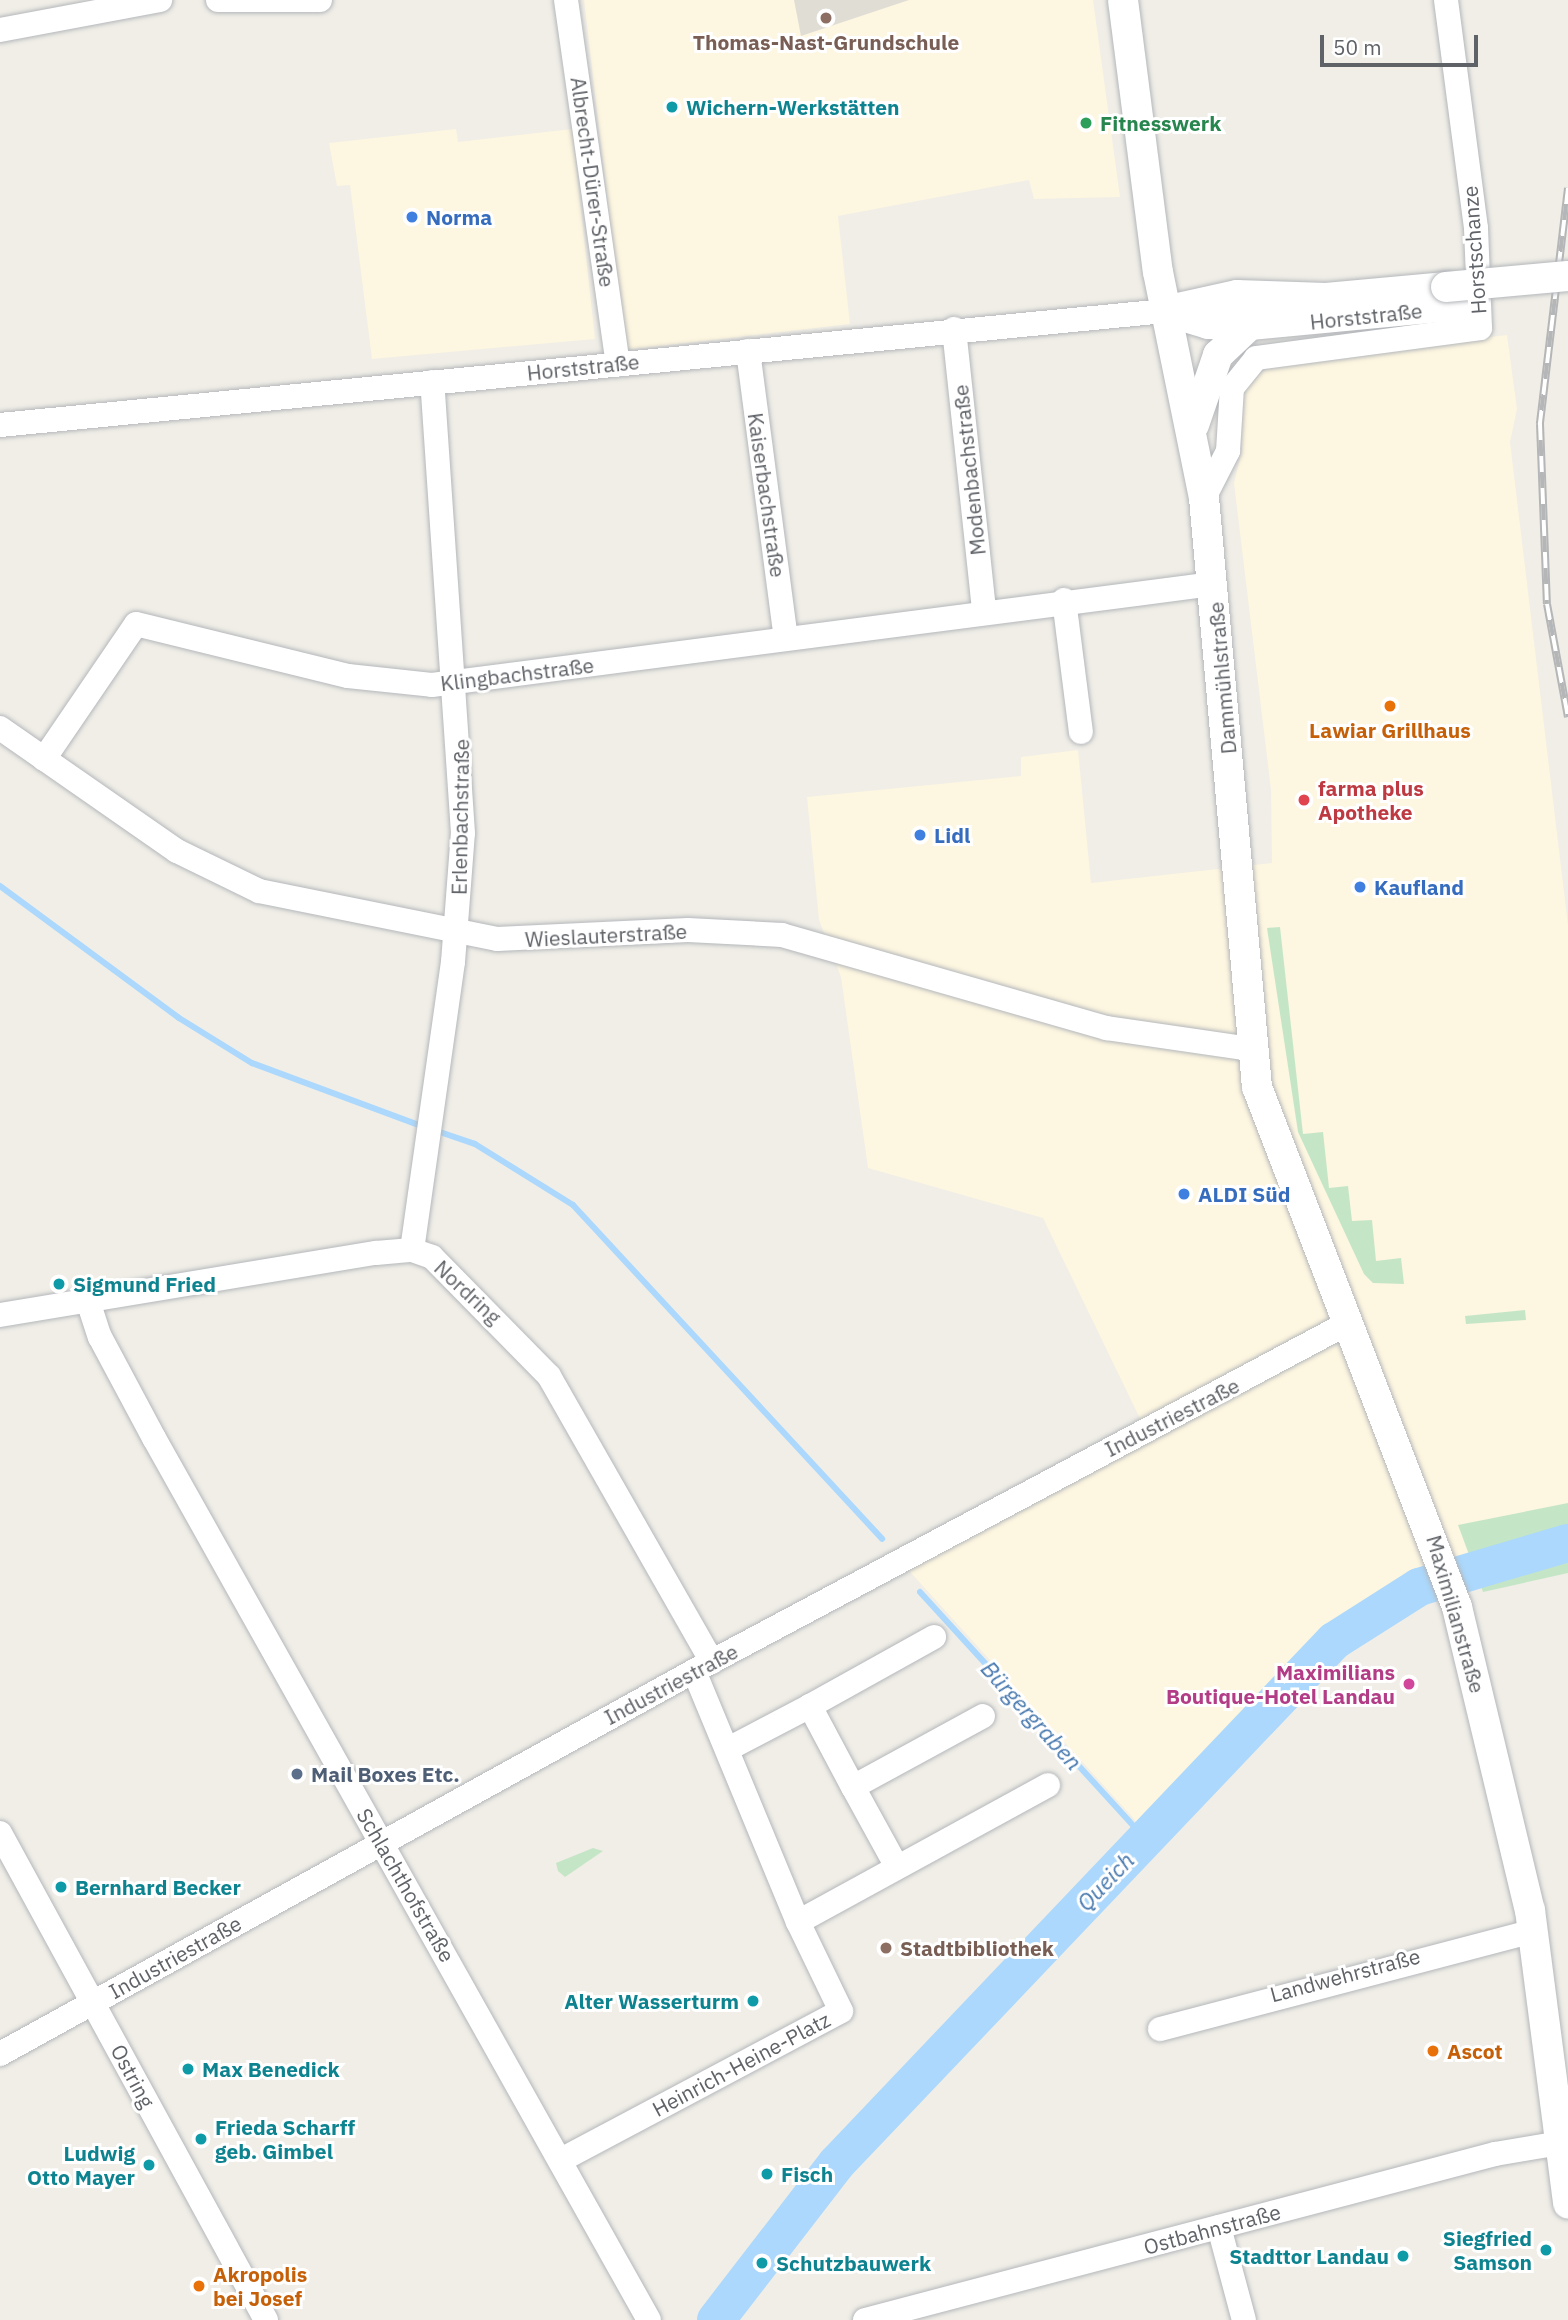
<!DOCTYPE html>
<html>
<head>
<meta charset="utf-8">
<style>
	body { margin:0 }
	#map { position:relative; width:1568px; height:2320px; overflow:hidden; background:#f0eee7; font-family:"IBM Plex Sans",sans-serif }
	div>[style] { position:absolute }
	.commercial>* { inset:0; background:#fdf6e0 }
	.education>* { inset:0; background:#e0ddd5 }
	.green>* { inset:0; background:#c5e6c6 }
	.stream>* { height:6px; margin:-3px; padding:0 3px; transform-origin:3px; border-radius:3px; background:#abd8fc }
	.river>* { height:38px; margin:-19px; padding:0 19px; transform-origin:19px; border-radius:19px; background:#abd8fc }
	.roads { filter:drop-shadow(0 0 2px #b4b7bb) drop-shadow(0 0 2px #b4b7bb) }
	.minor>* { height:24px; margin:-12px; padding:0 12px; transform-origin:12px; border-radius:12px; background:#fff }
	.tertiary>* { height:30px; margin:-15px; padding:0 15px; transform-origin:15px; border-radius:15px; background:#fff }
	.rail>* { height:8px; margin-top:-4px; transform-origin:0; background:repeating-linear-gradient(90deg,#fff 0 16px,#b5b6b7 0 32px); box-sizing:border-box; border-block:2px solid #b5b6b7 }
	.bridges { filter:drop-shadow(0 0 2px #b4b7bb) drop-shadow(0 0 2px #b4b7bb) }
	.tertiary-bridge>* { height:30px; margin:-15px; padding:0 15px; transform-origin:15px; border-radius:15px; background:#fff }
	.dots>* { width:19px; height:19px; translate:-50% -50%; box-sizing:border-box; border:4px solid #fff; border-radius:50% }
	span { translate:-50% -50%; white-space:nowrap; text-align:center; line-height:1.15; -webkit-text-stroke:6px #fff; paint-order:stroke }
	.education-label { font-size:21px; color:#785e54; font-weight:700 }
	.left { translate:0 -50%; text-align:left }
	.culture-label { font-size:21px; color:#0d838f; font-weight:700 }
	.right { translate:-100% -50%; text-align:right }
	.leisure-label { font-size:21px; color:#27864d; font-weight:700 }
	.street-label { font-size:21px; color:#5f6267 }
	.shop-label { font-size:21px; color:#366cbe; font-weight:700 }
	.food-label { font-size:21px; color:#c56008; font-weight:700 }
	.health-label { font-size:21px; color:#be3a42; font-weight:700 }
	.hotel-label { font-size:21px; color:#b23c85; font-weight:700 }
	.service-label { font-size:21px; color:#4e5e75; font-weight:700 }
	.water-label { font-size:23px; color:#4778ae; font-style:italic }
	.scale { position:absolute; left:1320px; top:35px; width:158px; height:32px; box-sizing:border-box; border:4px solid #5f6267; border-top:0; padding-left:9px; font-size:21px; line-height:24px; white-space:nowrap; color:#5f6267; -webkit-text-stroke:5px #fff; paint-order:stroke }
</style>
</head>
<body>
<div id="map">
	<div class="commercial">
		<div style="clip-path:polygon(584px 0,1093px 0,1120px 197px,1034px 199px,1029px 180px,838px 216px,850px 324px,625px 350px)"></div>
		<div style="clip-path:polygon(456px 129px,458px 142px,572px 129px,595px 339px,372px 359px,350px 185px,337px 186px,329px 143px)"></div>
		<div style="clip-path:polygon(1507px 335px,1517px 409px,1510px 442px,1568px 925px,1568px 1537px,1419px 1584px,1331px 1638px,1144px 1830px,903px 1564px,1147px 1433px,1043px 1218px,868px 1168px,841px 977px,819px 920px,807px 797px,1021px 776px,1021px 757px,1078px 750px,1091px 883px,1272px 863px,1271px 790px,1234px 483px,1242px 450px,1238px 400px,1255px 375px,1285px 361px)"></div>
	</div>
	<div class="education">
		<div style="clip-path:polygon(794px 0,909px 0,801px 36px)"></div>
	</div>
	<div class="green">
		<div style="clip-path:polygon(1280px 927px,1303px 1134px,1323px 1132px,1329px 1188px,1348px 1186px,1352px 1221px,1372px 1220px,1376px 1261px,1401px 1258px,1404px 1284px,1373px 1283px,1364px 1274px,1298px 1132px,1267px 928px)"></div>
		<div style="clip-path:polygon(1525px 1310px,1526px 1320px,1466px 1324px,1465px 1316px)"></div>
		<div style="clip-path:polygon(1568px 1503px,1568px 1573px,1483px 1592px,1458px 1525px)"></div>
		<div style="clip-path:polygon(593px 1848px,603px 1851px,565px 1877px,558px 1871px,556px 1863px)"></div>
	</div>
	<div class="stream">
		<div style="left:0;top:886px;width:222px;rotate:36.4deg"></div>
		<div style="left:179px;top:1018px;width:86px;rotate:31.7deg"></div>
		<div style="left:252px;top:1063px;width:184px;rotate:20.4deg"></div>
		<div style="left:434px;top:1130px;width:43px;rotate:18.9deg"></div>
		<div style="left:475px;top:1144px;width:115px;rotate:31.9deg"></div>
		<div style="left:573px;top:1205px;width:455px;rotate:47.2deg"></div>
		<div style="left:920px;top:1592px;width:332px;rotate:47.6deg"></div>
	</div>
	<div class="river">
		<div style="left:716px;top:2320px;width:198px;rotate:-52.4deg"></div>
		<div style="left:837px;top:2163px;width:721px;rotate:-46.41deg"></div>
		<div style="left:1334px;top:1641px;width:101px;rotate:-32.4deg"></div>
		<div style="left:1419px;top:1587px;width:155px;rotate:-16.5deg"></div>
	</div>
	<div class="roads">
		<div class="minor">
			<div style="left:218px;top:0;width:102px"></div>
			<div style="left:566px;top:0;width:368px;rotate:81.9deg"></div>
			<div style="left:0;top:30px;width:163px;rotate:-10.6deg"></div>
			<div style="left:954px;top:329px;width:284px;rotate:83.9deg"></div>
			<div style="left:748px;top:351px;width:290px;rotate:82.5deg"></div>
			<div style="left:0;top:425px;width:1171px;rotate:-5.59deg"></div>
			<div style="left:1204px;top:498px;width:53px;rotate:-62.9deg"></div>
			<div style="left:1228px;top:451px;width:63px;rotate:-86.4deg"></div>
			<div style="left:1232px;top:388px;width:38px;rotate:-51deg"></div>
			<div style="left:1256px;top:358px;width:226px;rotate:-7.6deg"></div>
			<div style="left:1480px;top:328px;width:100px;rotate:-92.3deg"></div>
			<div style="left:1476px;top:228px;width:230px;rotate:-97.5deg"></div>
			<div style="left:1064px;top:600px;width:133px;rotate:82.7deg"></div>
			<div style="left:0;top:728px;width:216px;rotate:34.8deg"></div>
			<div style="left:177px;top:851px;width:91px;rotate:26deg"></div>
			<div style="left:259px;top:891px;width:243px;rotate:11.4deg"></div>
			<div style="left:497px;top:939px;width:191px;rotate:-2.7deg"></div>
			<div style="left:688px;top:930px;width:94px;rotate:3deg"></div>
			<div style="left:782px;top:935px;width:338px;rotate:16deg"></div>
			<div style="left:1107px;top:1028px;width:146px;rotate:8.3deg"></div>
			<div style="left:44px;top:759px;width:163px;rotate:-55.7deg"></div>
			<div style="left:136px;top:624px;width:218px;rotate:13.8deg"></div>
			<div style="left:348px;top:676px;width:84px;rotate:6.1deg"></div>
			<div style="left:432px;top:685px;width:788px;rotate:-7.37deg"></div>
			<div style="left:412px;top:1250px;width:291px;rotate:-81.9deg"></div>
			<div style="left:453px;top:962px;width:129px;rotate:-85.6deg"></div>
			<div style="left:463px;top:833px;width:452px;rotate:-93.9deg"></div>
			<div style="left:88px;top:1301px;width:38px;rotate:72deg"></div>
			<div style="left:100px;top:1337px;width:115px;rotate:61.9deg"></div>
			<div style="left:154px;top:1438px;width:1011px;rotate:60.7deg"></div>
			<div style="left:0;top:1315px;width:381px;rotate:-9.4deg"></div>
			<div style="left:376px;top:1253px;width:36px;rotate:-5deg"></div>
			<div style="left:412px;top:1250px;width:21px;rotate:19deg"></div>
			<div style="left:432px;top:1257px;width:167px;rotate:45.5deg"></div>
			<div style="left:549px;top:1376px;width:329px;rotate:60.3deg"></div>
			<div style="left:694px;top:1671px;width:272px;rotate:67.5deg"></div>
			<div style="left:728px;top:1749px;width:93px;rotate:-27.7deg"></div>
			<div style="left:853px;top:1787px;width:92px;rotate:-118deg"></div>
			<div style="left:810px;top:1706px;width:142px;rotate:-29.1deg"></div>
			<div style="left:0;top:1833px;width:555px;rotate:61.36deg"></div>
			<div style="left:897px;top:1867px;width:91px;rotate:-118.8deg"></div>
			<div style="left:853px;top:1787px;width:148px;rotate:-28.6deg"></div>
			<div style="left:1160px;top:2029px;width:386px;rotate:-14.7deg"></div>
			<div style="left:0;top:2054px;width:793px;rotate:-28.89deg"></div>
			<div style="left:694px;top:1671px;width:741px;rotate:-28.02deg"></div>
			<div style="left:561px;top:2160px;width:317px;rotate:-28deg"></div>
			<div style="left:841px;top:2011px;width:99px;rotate:-115.8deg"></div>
			<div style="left:798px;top:1922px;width:285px;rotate:-28.7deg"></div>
			<div style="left:1219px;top:2227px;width:96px;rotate:75deg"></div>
			<div style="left:865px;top:2320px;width:652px;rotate:-14.76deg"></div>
			<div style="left:1495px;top:2154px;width:66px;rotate:-9.6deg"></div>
		</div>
		<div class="tertiary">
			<div style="left:1123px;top:0;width:274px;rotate:82.7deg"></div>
			<div style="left:1158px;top:272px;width:231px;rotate:78.5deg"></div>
			<div style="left:1204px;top:498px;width:591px;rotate:84.86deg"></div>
			<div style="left:1257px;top:1087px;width:557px;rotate:68.96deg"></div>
			<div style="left:1457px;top:1607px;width:312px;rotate:76.5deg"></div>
			<div style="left:1530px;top:1910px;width:296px;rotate:82.6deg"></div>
			<div style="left:1165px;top:311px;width:45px;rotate:16.8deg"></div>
			<div style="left:1208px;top:324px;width:42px;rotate:1.4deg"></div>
			<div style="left:1250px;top:325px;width:225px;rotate:-5.4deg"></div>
			<div style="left:1165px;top:311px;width:74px;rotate:-12.5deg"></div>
			<div style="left:1237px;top:295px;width:89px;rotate:1.9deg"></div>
			<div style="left:1326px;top:298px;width:121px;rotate:-5.2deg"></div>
			<div style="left:1194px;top:425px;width:74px;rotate:-71.1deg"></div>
			<div style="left:1218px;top:355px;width:44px;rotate:-43.2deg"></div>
		</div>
	</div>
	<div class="rail">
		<div style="left:1568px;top:188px;width:238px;rotate:96.8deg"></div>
		<div style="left:1540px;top:424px;width:180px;rotate:87.8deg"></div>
		<div style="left:1547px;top:604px;width:115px;rotate:79.5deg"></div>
	</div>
	<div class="bridges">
		<div class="tertiary-bridge">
			<div style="left:1446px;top:287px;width:122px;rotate:-5.2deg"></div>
		</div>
	</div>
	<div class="dots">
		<div style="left:826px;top:18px;background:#8d6e63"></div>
		<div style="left:672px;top:107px;background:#0f9aa8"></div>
		<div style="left:1086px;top:123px;background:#2e9e5b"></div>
		<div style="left:412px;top:217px;background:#3f7fe0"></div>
		<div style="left:1390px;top:706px;background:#e8710a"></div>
		<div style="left:1304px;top:800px;background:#e0444e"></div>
		<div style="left:920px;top:835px;background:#3f7fe0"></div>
		<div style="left:1360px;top:887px;background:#3f7fe0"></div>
		<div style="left:1184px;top:1194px;background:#3f7fe0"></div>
		<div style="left:59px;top:1284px;background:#0f9aa8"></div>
		<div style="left:1409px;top:1684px;background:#d1479c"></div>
		<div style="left:297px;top:1774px;background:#5c6f8a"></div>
		<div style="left:61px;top:1887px;background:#0f9aa8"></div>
		<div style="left:886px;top:1948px;background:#8d6e63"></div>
		<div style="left:753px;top:2001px;background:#0f9aa8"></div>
		<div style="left:1433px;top:2051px;background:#e8710a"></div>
		<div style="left:188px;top:2069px;background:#0f9aa8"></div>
		<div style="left:201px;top:2139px;background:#0f9aa8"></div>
		<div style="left:149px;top:2165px;background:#0f9aa8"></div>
		<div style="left:767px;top:2174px;background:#0f9aa8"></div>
		<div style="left:1546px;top:2250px;background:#0f9aa8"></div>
		<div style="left:1403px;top:2256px;background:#0f9aa8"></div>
		<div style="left:762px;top:2263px;background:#0f9aa8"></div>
		<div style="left:199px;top:2286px;background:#e8710a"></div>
	</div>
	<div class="education-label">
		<span style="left:826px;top:42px">Thomas-Nast-Grundschule</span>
		<span class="left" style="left:900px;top:1948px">Stadtbibliothek</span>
	</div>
	<div class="culture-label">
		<span class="left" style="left:686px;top:107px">Wichern-Werkstätten</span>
		<span class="left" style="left:73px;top:1284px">Sigmund Fried</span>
		<span class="left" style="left:75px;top:1887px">Bernhard Becker</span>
		<span class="right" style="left:739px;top:2001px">Alter Wasserturm</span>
		<span class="left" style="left:202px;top:2069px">Max Benedick</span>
		<span class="left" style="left:215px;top:2139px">Frieda Scharff<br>geb. Gimbel</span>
		<span class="right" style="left:135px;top:2165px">Ludwig<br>Otto Mayer</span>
		<span class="left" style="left:781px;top:2174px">Fisch</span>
		<span class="right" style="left:1532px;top:2250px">Siegfried<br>Samson</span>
		<span class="right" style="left:1389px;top:2256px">Stadttor Landau</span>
		<span class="left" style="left:776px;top:2263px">Schutzbauwerk</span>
	</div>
	<div class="leisure-label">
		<span class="left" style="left:1100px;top:123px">Fitnesswerk</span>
	</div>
	<div class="street-label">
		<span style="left:593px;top:182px;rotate:82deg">Albrecht-Dürer-Straße</span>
		<span style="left:1474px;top:250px;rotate:-94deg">Horstschanze</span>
		<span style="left:1366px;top:316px;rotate:-6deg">Horststraße</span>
		<span style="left:583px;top:367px;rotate:-6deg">Horststraße</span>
		<span style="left:969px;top:470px;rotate:-96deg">Modenbachstraße</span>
		<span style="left:767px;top:495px;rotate:82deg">Kaiserbachstraße</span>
		<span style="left:517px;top:674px;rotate:-7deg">Klingbachstraße</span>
		<span style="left:1222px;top:678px;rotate:-95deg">Dammühlstraße</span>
		<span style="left:460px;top:817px;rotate:-89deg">Erlenbachstraße</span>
		<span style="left:606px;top:935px;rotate:-3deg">Wieslauterstraße</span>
		<span style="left:468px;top:1292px;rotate:43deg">Nordring</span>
		<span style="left:1172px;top:1417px;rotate:-27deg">Industriestraße</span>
		<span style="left:1456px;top:1614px;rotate:74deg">Maximilianstraße</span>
		<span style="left:671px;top:1684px;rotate:-28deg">Industriestraße</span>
		<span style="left:406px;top:1885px;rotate:60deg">Schlachthofstraße</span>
		<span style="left:175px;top:1957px;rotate:-29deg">Industriestraße</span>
		<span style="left:1345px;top:1975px;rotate:-15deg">Landwehrstraße</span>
		<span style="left:741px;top:2064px;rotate:-28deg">Heinrich-Heine-Platz</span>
		<span style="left:133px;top:2076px;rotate:62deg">Ostring</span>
		<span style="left:1212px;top:2229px;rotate:-15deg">Ostbahnstraße</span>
	</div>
	<div class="shop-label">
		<span class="left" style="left:426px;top:217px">Norma</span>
		<span class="left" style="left:934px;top:835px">Lidl</span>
		<span class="left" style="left:1374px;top:887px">Kaufland</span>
		<span class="left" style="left:1198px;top:1194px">ALDI Süd</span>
	</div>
	<div class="food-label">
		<span style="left:1390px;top:730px">Lawiar Grillhaus</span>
		<span class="left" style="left:1447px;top:2051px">Ascot</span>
		<span class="left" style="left:213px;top:2286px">Akropolis<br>bei Josef</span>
	</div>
	<div class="health-label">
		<span class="left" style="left:1318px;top:800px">farma plus<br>Apotheke</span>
	</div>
	<div class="hotel-label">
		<span class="right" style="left:1395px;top:1684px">Maximilians<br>Boutique-Hotel Landau</span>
	</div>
	<div class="service-label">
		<span class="left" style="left:311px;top:1774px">Mail Boxes Etc.</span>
	</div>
	<div class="water-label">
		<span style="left:1032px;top:1715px;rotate:48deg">Bürgergraben</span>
		<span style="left:1105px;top:1881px;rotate:-46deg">Queich</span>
	</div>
	<div class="scale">50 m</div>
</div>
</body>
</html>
